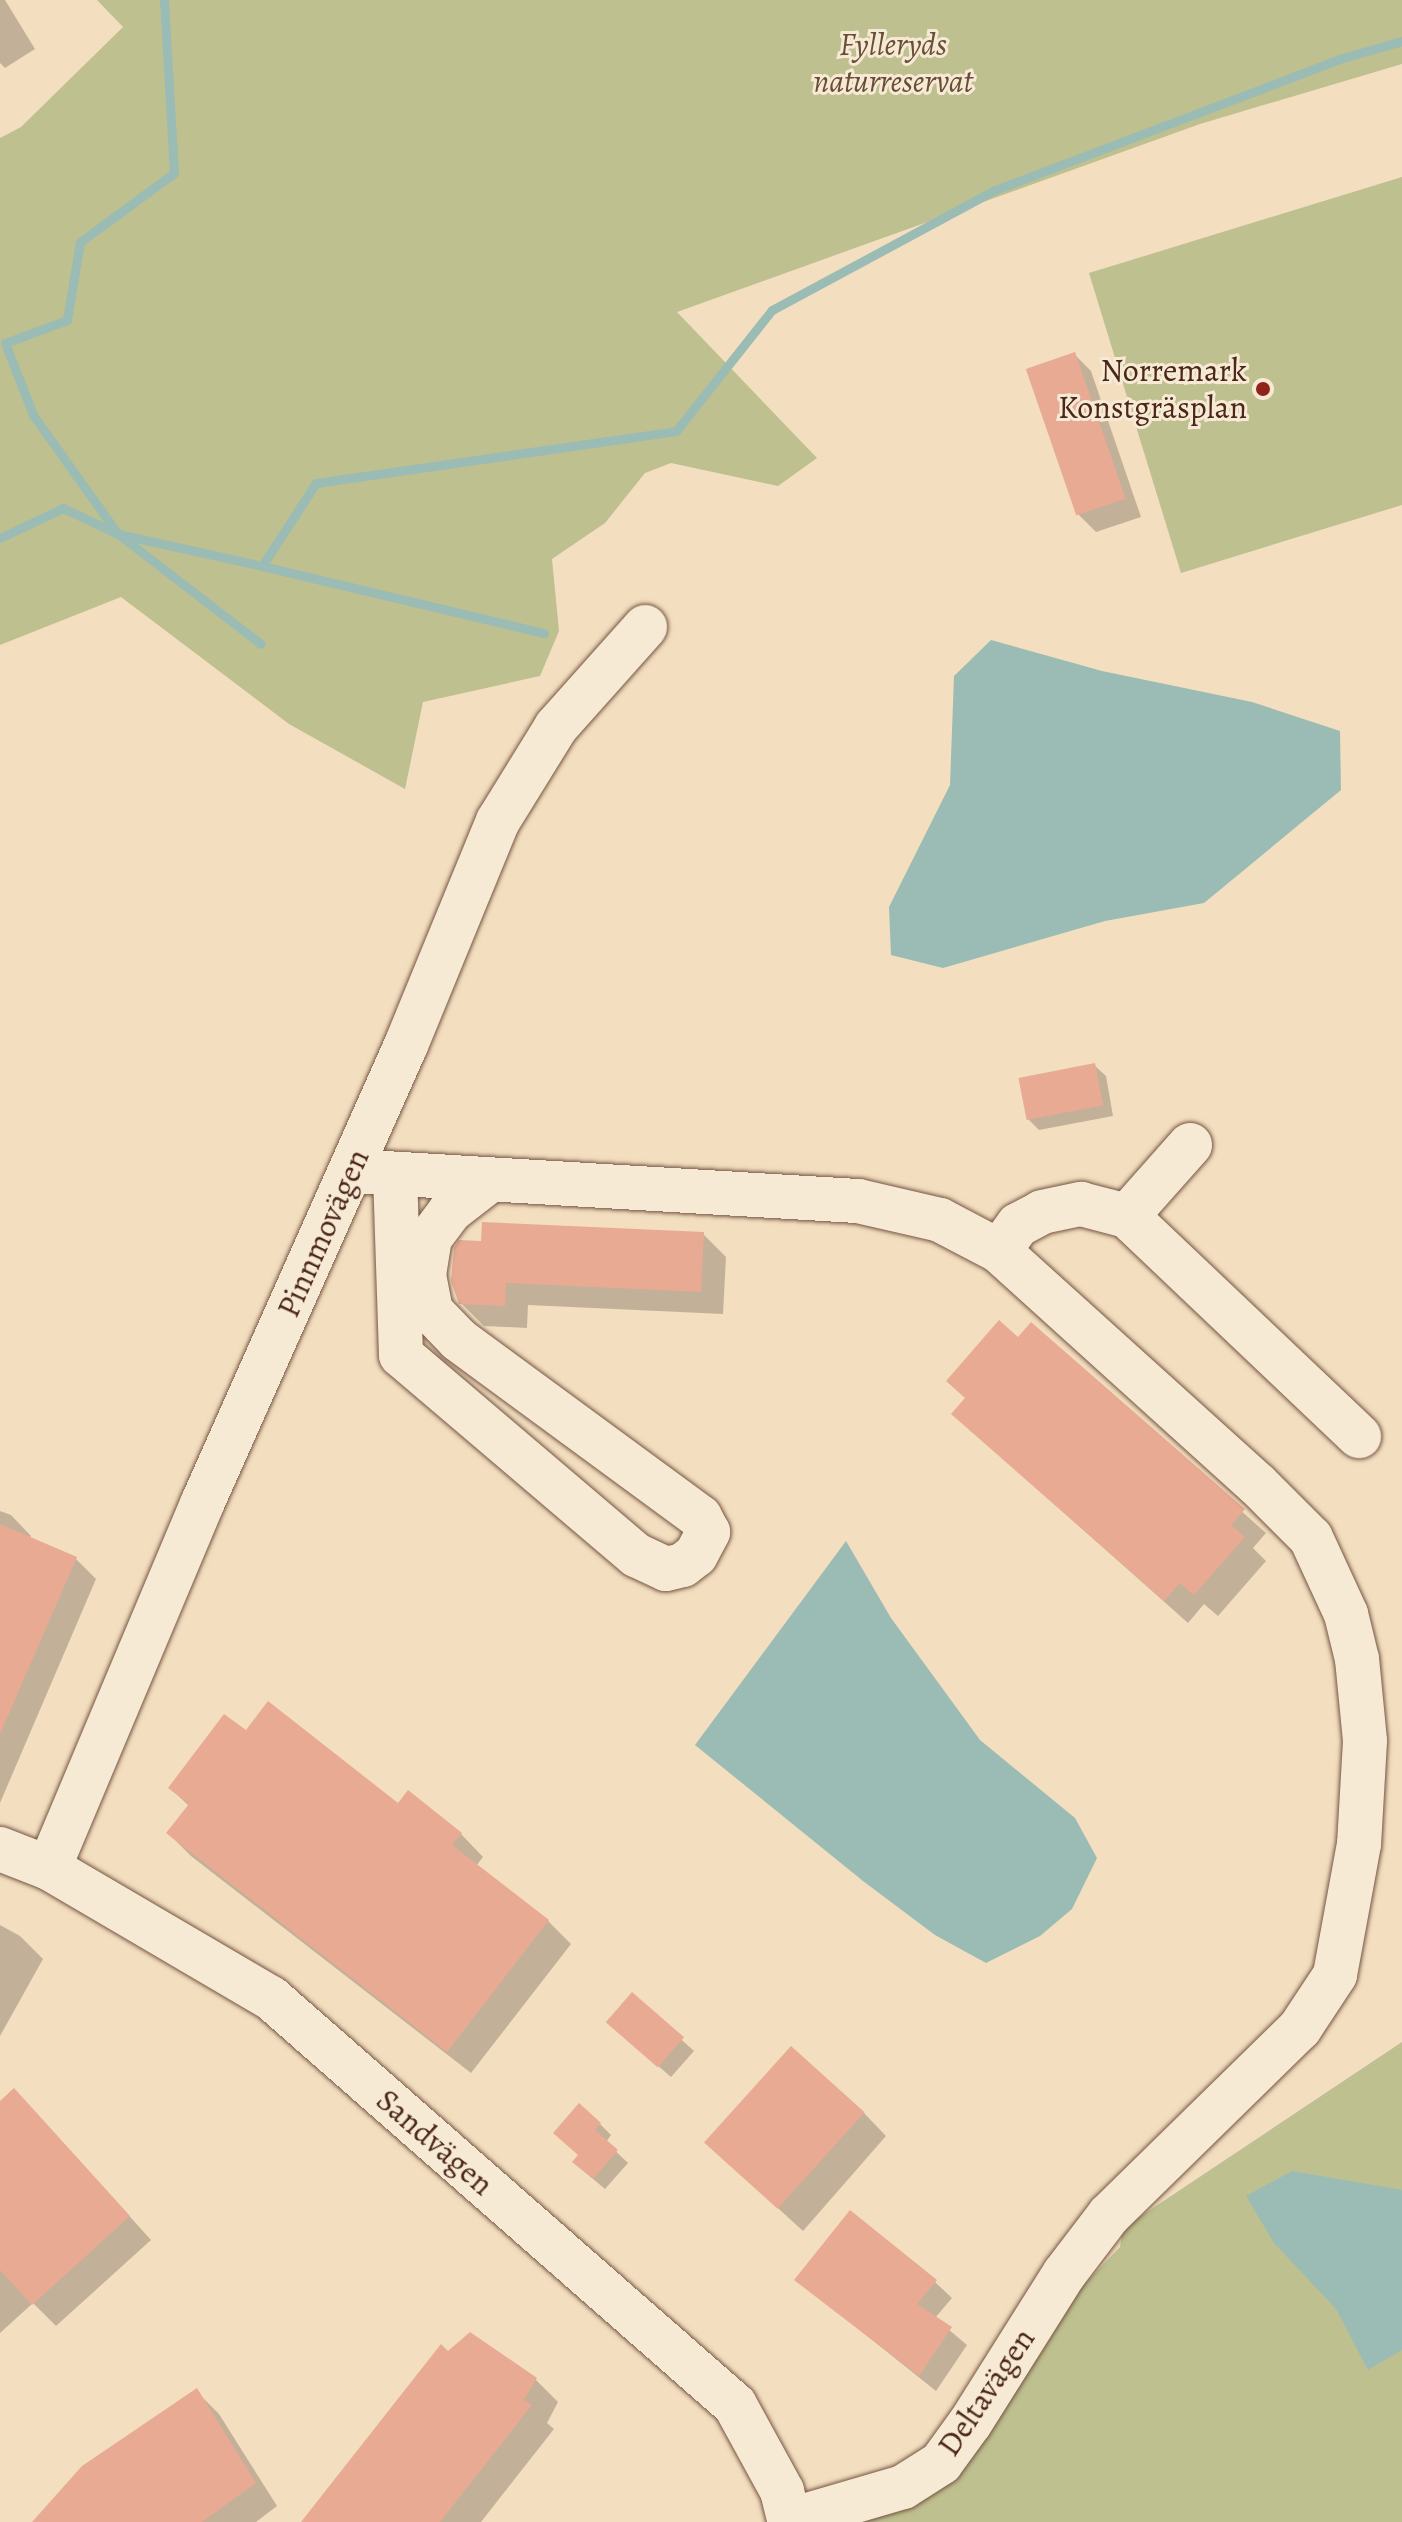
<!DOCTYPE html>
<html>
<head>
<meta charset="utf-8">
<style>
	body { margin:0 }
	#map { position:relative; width:1402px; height:2522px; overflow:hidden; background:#f3debf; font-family:Alegreya,serif }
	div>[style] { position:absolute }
	.green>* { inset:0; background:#bec08f }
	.water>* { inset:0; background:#9bbcb4 }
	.shadow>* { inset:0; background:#0003 }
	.stream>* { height:9px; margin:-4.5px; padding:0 4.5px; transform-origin:4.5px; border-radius:4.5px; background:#9bbcb4 }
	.building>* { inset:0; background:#e8aa93; transform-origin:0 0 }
	.roads { filter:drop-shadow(0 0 2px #755543) drop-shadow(0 0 2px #755543) }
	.minor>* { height:44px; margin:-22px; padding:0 22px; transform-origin:22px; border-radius:22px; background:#f7ead5 }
	.dots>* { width:22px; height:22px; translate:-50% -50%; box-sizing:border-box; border:4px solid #f7ead5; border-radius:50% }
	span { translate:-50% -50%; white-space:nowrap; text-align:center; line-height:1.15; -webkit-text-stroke:6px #f7ead5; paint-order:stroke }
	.park-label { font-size:32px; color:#684d37; font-style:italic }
	.poi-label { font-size:32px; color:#4b271a }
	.right { translate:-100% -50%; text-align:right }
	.street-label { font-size:32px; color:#4b271a }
</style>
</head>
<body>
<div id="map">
	<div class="green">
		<div style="clip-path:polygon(97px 0,1402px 0,1402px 64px,1200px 124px,677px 312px,817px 458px,778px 486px,671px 463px,645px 473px,605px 523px,552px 559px,559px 631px,540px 676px,423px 702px,405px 789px,289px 724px,121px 597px,0 645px,0 138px,21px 127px,123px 27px)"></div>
		<div style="clip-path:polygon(1402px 177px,1402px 505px,1181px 573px,1089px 273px)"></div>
		<div style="clip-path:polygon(1402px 2042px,1402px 2522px,857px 2522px,1120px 2247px,1123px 2228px)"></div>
	</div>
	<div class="water">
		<div style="clip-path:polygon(991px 640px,1102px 671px,1252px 702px,1340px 731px,1341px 790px,1204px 903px,1105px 921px,943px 968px,891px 955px,889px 907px,950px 785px,954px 676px)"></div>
		<div style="clip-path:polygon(846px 1541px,891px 1618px,980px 1740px,1075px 1818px,1097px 1858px,1072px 1909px,1040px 1936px,986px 1963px,935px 1935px,863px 1881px,695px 1745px)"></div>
		<div style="clip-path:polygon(1292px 2171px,1402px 2190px,1402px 2350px,1368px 2370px,1336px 2309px,1274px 2243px,1246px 2196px)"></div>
	</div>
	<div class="shadow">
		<div style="clip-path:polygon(0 0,5px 0,35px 49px,5px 68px,0 63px)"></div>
		<div style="clip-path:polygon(1074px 354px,1091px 371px,1141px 517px,1096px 532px,1079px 515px)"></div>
		<div style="clip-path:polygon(1094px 1065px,1106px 1076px,1113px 1116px,1039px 1130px,1028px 1119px)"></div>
		<div style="clip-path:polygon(703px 1234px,726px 1257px,723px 1314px,528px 1305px,527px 1328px,484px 1326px,461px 1303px,483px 1243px)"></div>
		<div style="clip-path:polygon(1031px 1324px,1266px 1533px,1253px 1548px,1266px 1561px,1218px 1616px,1204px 1604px,1188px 1623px,953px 1414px)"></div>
		<div style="clip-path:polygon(0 1511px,11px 1515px,31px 1536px,29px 1539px,76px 1559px,96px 1579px,0 1803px)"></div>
		<div style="clip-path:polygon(246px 1733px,461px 1834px,483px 1857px,476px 1866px,548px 1921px,571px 1944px,471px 2073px,191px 1856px,168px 1833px,189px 1806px,170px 1788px)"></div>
		<div style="clip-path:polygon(0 1925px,20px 1936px,43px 1959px,0 2036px)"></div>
		<div style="clip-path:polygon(632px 1995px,694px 2051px,671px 2077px,620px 2033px)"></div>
		<div style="clip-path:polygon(0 2104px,37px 2114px,151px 2240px,56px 2326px,33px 2303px,0 2333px)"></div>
		<div style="clip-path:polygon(864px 2113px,886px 2136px,803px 2231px,707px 2143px)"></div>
		<div style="clip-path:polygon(600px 2124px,611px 2135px,606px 2142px,628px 2163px,605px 2189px,586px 2173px,580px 2156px,556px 2133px)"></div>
		<div style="clip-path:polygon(797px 2280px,935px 2282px,952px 2298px,935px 2318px,967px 2345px,936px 2391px)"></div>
		<div style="clip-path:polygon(448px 2354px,535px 2379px,558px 2402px,547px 2423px,554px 2429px,481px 2522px,314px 2522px)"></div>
		<div style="clip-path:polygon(196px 2391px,219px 2414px,277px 2506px,256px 2522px,34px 2522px)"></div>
	</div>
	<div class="stream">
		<div style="left:164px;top:0;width:173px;rotate:86.7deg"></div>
		<div style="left:174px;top:173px;width:117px;rotate:143.7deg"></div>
		<div style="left:80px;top:242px;width:79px;rotate:99.5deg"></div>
		<div style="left:67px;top:320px;width:66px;rotate:159.6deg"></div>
		<div style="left:5px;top:343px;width:77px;rotate:68.7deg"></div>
		<div style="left:33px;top:415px;width:146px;rotate:54.5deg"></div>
		<div style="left:118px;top:534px;width:180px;rotate:37.6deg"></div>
		<div style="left:0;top:538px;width:70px;rotate:-25.5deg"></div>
		<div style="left:63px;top:508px;width:61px;rotate:25.3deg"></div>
		<div style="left:118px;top:534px;width:148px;rotate:12.5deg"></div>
		<div style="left:262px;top:566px;width:99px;rotate:-57deg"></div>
		<div style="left:316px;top:483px;width:364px;rotate:-8.2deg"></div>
		<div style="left:676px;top:431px;width:154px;rotate:-51.6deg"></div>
		<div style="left:772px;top:310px;width:253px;rotate:-28.3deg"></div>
		<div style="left:995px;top:190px;width:368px;rotate:-20.8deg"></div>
		<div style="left:1339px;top:59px;width:66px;rotate:-15.9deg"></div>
		<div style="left:262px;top:566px;width:290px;rotate:13.4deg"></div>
	</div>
	<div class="building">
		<div style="left:1075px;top:352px;width:155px;height:52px;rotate:71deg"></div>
		<div style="left:1095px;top:1063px;width:43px;height:78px;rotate:79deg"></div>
		<div style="clip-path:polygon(482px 1222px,704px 1232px,701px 1292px,506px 1283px,505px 1306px,459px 1304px,451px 1281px,454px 1248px,459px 1240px,481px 1241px)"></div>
		<div style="clip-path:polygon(999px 1320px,1018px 1337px,1031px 1322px,1245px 1509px,1231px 1525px,1245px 1537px,1194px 1595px,1180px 1583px,1164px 1601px,951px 1414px,965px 1398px,946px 1381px)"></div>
		<div style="clip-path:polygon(0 1524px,77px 1557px,0 1734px)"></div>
		<div style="clip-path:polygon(268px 1701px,398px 1803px,408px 1790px,462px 1833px,452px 1845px,549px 1920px,447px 2052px,166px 1833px,189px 1804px,168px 1788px,224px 1714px,246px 1730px)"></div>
		<div style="left:632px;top:1992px;width:69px;height:40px;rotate:41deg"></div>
		<div style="left:791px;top:2046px;width:99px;height:130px;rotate:42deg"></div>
		<div style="clip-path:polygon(14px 2088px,130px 2216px,32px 2305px,0 2270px,0 2101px)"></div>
		<div style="clip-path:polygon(579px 2103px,601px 2123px,595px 2130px,618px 2150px,593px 2179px,572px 2162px,578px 2155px,553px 2133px)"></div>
		<div style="clip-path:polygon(850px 2210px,937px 2280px,917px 2304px,952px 2327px,919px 2376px,794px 2280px)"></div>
		<div style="clip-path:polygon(470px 2332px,537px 2378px,524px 2400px,532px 2405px,440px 2522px,301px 2522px,441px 2344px,448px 2351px)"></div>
		<div style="clip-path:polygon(197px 2388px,256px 2483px,202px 2522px,32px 2522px,82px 2466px)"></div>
	</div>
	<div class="roads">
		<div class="minor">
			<div style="left:351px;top:1171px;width:508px;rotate:3.39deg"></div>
			<div style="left:858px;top:1201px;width:84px;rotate:13deg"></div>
			<div style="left:940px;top:1220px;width:67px;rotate:27.7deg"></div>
			<div style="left:999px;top:1251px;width:348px;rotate:42.1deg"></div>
			<div style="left:1257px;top:1484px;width:76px;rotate:45deg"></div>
			<div style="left:1311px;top:1538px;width:84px;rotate:65.3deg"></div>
			<div style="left:1346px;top:1614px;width:46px;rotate:76.3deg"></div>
			<div style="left:1357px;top:1659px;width:82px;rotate:84.4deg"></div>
			<div style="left:1365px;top:1741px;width:103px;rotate:93.3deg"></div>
			<div style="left:1359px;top:1844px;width:133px;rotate:100.4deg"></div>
			<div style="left:1335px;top:1975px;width:64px;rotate:123.4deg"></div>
			<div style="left:1300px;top:2028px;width:267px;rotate:135.6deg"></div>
			<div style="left:1109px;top:2215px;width:74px;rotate:127.3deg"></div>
			<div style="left:1064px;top:2274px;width:176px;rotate:122.2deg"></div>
			<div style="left:970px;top:2423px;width:49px;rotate:125.9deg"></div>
			<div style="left:941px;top:2463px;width:45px;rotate:147.7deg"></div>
			<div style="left:903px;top:2487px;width:118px;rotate:163.7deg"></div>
			<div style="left:395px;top:1174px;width:181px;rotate:88.1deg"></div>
			<div style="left:401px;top:1355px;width:309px;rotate:40.4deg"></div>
			<div style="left:636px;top:1555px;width:33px;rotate:25deg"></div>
			<div style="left:666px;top:1569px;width:17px;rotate:-13deg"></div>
			<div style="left:683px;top:1565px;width:16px;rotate:-38deg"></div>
			<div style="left:696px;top:1555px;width:26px;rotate:-62deg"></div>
			<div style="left:708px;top:1532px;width:17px;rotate:-118deg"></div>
			<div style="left:700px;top:1517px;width:300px;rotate:-143.7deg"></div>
			<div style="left:458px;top:1339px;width:39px;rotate:-134deg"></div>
			<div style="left:431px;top:1311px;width:37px;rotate:-101deg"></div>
			<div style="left:424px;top:1275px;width:37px;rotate:-81deg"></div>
			<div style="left:430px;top:1238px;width:34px;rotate:-53deg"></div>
			<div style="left:450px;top:1211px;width:51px;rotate:-37.8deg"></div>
			<div style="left:1127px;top:1216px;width:320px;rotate:43.5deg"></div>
			<div style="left:999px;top:1251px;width:32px;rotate:-54deg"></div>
			<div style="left:1018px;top:1225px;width:27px;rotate:-28deg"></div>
			<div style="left:1042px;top:1212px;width:40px;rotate:-12deg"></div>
			<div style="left:1081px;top:1204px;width:48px;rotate:14.6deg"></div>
			<div style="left:1127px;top:1216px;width:95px;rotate:-48.4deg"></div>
			<div style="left:0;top:1849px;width:53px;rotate:21.2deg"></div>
			<div style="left:49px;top:1868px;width:257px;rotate:30.4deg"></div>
			<div style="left:271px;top:1998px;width:617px;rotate:41.26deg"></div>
			<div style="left:735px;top:2405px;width:98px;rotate:61.3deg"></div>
			<div style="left:782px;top:2491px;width:32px;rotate:76deg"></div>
			<div style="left:49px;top:1868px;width:395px;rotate:-67.2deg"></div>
			<div style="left:202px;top:1504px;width:502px;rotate:-66.04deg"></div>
			<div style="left:406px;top:1045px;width:242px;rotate:-67.7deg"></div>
			<div style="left:498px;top:821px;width:110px;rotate:-58.3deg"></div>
			<div style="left:556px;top:727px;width:134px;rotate:-48.3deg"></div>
		</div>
	</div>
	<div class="dots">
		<div style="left:1263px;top:389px;background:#8f2418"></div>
	</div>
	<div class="park-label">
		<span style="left:893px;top:63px">Fylleryds<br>naturreservat</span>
	</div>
	<div class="poi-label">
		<span class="right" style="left:1247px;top:389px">Norremark<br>Konstgräsplan</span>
	</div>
	<div class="street-label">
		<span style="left:323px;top:1233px;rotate:-66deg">Pinnmovägen</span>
		<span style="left:435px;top:2142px;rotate:41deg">Sandvägen</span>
		<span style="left:986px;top:2392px;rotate:-56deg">Deltavägen</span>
	</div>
</div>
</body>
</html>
